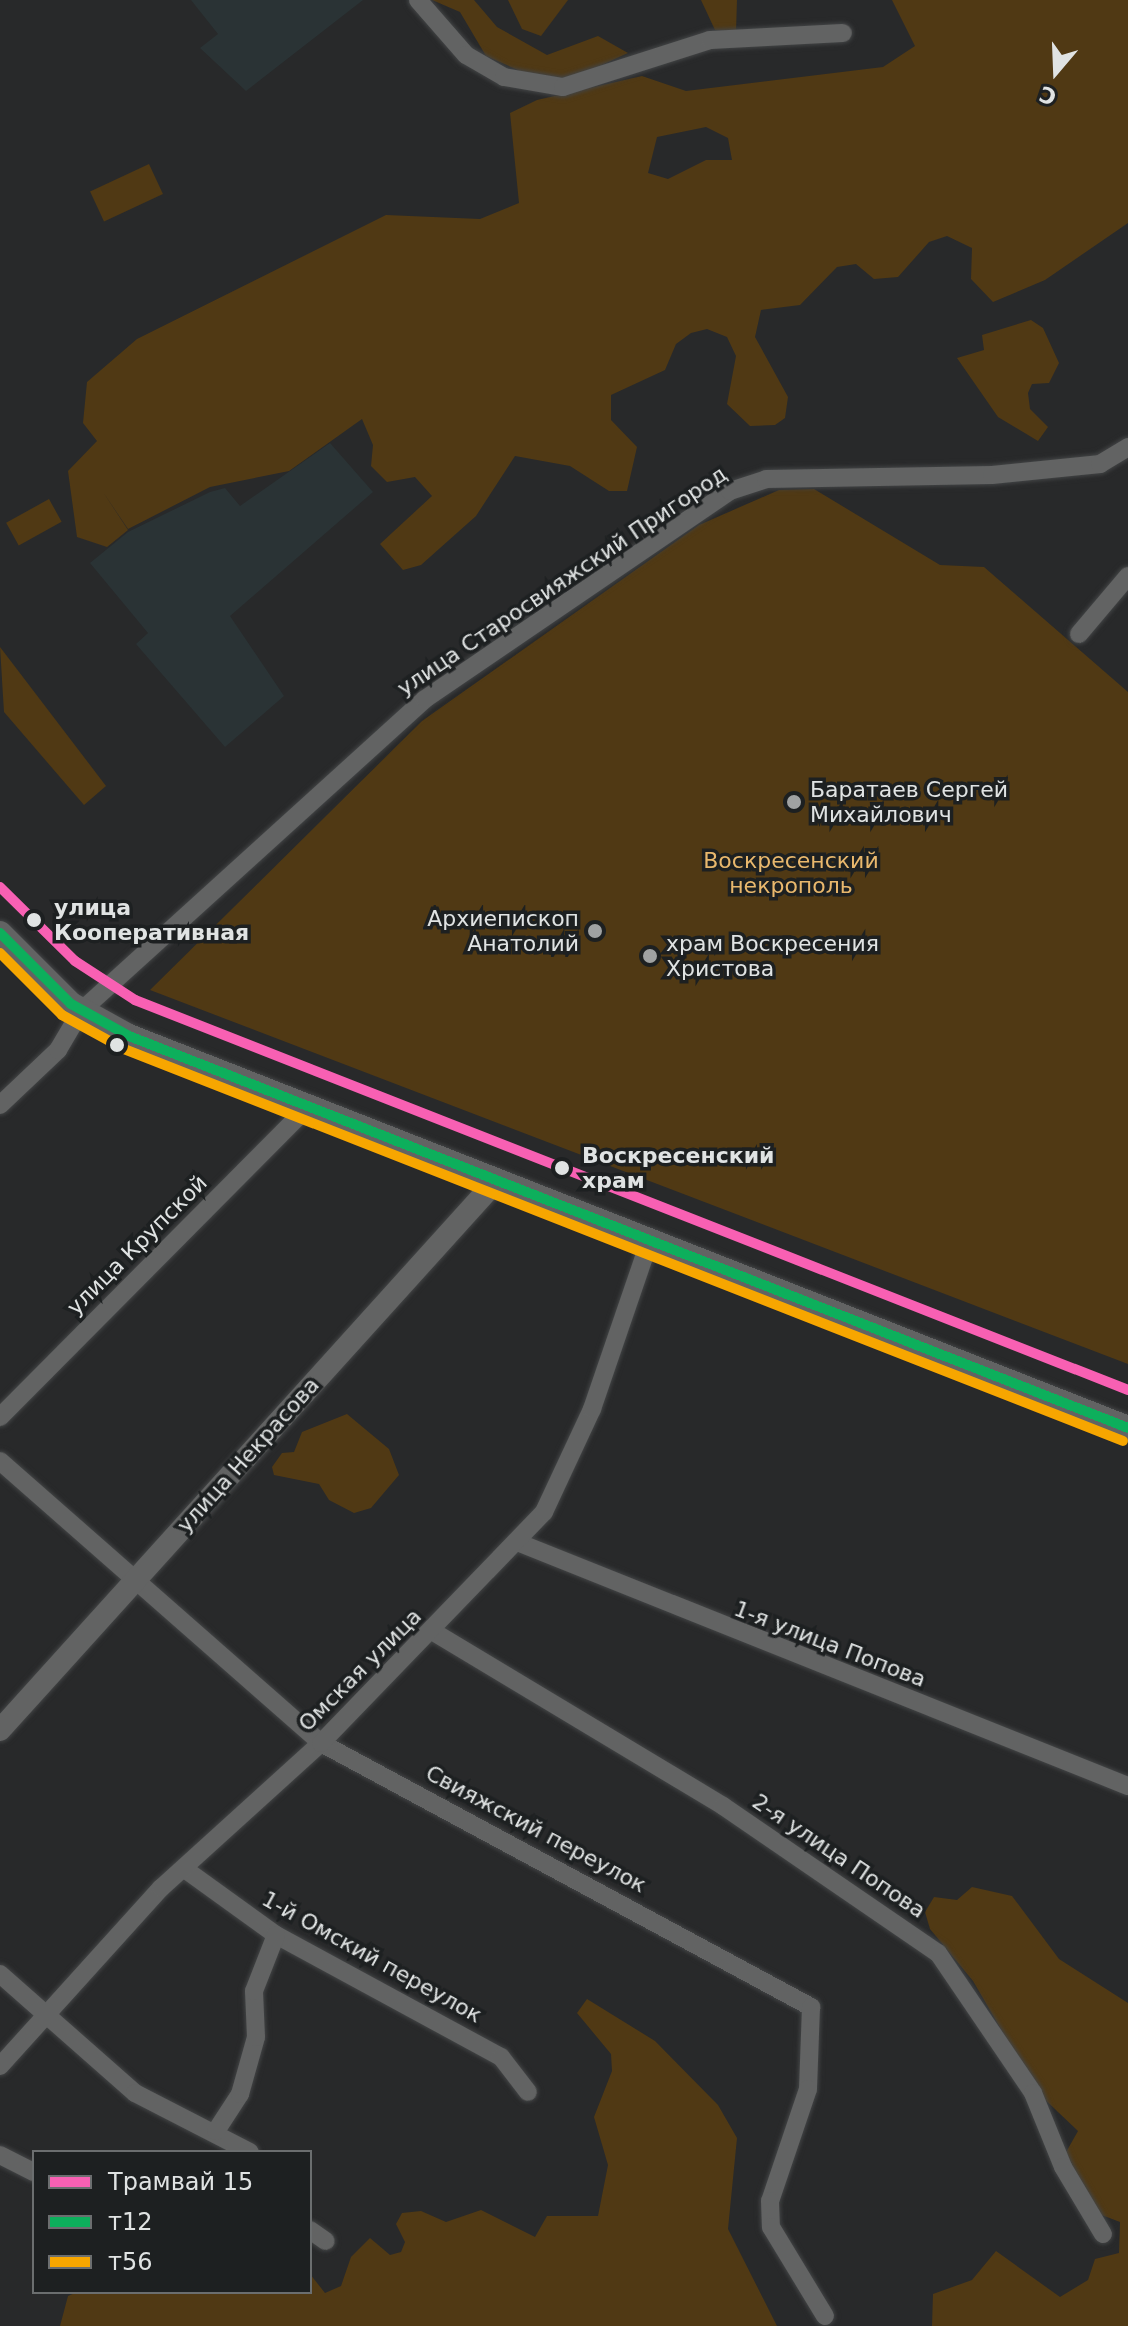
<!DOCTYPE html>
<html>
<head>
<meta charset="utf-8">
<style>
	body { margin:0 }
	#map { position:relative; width:1128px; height:2326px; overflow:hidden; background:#28292a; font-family:"DejaVu Sans",sans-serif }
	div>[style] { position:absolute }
	.built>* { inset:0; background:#2a3335 }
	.green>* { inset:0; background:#503914; transform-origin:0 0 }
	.roads { filter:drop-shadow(0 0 2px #424445) drop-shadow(0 0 2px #424445) }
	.minor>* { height:18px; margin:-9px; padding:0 9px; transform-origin:9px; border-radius:9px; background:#626363 }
	.tertiary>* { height:22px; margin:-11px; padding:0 11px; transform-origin:11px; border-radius:11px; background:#626363 }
	.secondary>* { height:24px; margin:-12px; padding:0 12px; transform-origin:12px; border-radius:12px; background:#626363 }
	.bus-1>* { height:10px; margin:-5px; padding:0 5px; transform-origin:5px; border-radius:5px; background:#0daf5c }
	.bus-2>* { height:10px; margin:-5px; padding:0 5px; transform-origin:5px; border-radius:5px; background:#f7a600 }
	.tram-1>* { height:10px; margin:-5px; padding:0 5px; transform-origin:5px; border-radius:5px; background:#f860b3 }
	.dots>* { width:22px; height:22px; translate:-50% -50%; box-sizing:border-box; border:4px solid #1d2021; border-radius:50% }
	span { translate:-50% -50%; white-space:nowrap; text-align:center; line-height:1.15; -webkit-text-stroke:7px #1d2021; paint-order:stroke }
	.street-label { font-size:22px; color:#e0e3e3 }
	.poi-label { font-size:22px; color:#e0e3e3 }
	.left { translate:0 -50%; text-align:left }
	.right { translate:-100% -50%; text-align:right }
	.park-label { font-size:22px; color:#e9b86d }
	.stop-label { font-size:22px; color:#e0e3e3; font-weight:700 }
	.legend { position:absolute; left:32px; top:2150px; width:280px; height:144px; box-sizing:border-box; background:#1d2021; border:2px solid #6b6e6f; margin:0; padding:10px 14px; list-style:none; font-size:24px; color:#e0e3e3 }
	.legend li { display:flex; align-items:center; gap:16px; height:40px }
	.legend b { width:40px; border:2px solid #6b6e6f }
	.north { position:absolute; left:1016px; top:32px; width:80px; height:80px; -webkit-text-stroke:6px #1d2021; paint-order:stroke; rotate:199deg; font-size:22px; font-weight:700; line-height:32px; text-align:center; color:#e0e3e3 }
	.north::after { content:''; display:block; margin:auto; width:28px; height:36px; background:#e0e3e3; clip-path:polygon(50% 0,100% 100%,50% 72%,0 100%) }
</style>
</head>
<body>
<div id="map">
	<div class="built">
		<div style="clip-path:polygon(191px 0,363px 0,246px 91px,200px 48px,218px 34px)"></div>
		<div style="clip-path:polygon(330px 443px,373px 492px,230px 616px,284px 696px,225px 747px,136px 644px,148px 633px,90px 563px,128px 532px,210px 492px,225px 488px,240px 506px)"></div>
	</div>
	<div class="green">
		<div style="clip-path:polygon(432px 0,474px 0,497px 27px,547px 55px,598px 36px,628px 53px,569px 80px,538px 79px,486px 56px,460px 12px)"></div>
		<div style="clip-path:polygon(508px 0,568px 0,541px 36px,522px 29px)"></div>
		<div style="clip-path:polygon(701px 0,737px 0,736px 31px,715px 30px)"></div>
		<div style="clip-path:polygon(evenodd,892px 0,1128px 0,1128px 223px,1045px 280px,993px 302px,971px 279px,972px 248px,947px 236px,929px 242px,898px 277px,874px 279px,856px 264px,837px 267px,800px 305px,761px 310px,755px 337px,788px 397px,785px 418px,775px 425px,750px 426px,727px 404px,736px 356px,727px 337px,707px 329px,691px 333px,676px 344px,665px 370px,611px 395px,611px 420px,637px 447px,627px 491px,609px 491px,570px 466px,515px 456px,476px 516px,421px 565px,403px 570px,380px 544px,432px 496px,415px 477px,387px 482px,371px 466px,373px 445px,362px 419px,289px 471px,210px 487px,128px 529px,103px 492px,128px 530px,107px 547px,77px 537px,68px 471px,97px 441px,83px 423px,87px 382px,137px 339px,386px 215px,480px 219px,519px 203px,510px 113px,537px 100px,642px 76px,686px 91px,883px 67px,915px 46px,892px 0,706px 127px,728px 138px,732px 160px,706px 160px,668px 179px,648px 173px,657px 137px,706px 127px)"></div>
		<div style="left:149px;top:164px;width:33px;height:65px;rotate:65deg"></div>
		<div style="clip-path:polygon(1031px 320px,1043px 328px,1059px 363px,1049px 383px,1032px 384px,1028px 393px,1030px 409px,1048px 427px,1038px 441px,998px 417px,957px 358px,984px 350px,982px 335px)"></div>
		<div style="clip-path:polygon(814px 489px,940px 565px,984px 567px,1128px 692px,1128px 1364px,150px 990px,422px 721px,699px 525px,779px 490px)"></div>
		<div style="left:49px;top:499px;width:26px;height:49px;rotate:61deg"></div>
		<div style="clip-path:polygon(0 647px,106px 786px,84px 805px,4px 712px)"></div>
		<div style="clip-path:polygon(347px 1414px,389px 1449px,399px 1475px,371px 1508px,354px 1513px,329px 1500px,319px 1484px,274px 1475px,272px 1467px,282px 1453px,294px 1452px,302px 1432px)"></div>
		<div style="clip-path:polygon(972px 1887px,1012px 1896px,1059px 1959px,1128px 2003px,1128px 2326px,932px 2326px,933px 2294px,972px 2280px,996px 2251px,1060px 2297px,1088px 2280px,1095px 2259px,1119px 2253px,1120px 2222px,1091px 2211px,1065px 2154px,1078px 2131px,1038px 2093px,973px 1981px,930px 1929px,925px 1912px,934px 1897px,957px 1900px)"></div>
		<div style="clip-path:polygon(587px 1999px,655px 2041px,718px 2105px,737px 2138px,728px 2229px,777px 2326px,60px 2326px,68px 2296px,77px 2292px,310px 2292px,310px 2274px,325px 2293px,341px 2286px,351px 2257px,370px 2238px,390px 2255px,401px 2252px,405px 2242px,396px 2224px,402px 2213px,421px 2211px,446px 2222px,481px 2210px,535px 2237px,547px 2216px,598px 2216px,608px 2165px,594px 2117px,612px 2071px,611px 2054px,577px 2013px)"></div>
	</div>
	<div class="roads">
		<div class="minor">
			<div style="left:418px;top:0;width:73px;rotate:48.9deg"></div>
			<div style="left:466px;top:55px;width:44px;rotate:30.1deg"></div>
			<div style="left:504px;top:77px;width:60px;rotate:9.6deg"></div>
			<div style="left:563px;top:87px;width:154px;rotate:-17.7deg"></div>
			<div style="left:710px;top:40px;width:133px;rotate:-3deg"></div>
			<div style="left:1079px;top:634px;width:76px;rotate:-49.8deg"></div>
			<div style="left:0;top:1105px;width:80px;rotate:-43.5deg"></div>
			<div style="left:58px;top:1050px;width:45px;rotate:-59.5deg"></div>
			<div style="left:81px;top:1011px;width:464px;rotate:-42.2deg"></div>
			<div style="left:425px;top:699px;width:369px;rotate:-34.3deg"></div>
			<div style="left:730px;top:491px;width:38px;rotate:-18deg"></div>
			<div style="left:766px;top:479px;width:226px;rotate:-1deg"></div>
			<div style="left:992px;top:475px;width:109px;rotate:-5.8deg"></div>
			<div style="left:1100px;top:464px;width:33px;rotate:-31deg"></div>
			<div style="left:0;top:1417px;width:437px;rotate:-45.2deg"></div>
			<div style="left:0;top:1461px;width:427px;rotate:41.3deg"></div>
			<div style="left:321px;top:1743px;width:557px;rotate:28.31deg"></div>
			<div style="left:811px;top:2007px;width:82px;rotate:92.1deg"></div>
			<div style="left:808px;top:2089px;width:118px;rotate:108.7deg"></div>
			<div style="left:770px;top:2201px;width:26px;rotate:88deg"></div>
			<div style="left:771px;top:2227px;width:104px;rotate:58.8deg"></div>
			<div style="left:517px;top:1542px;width:658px;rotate:21.77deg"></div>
			<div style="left:432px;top:1631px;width:340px;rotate:31deg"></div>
			<div style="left:723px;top:1806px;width:260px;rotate:34.4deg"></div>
			<div style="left:938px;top:1953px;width:169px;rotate:55.8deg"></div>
			<div style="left:1033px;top:2093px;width:80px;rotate:67.9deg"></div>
			<div style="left:1063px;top:2167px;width:78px;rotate:59.2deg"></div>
			<div style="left:186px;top:1870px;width:111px;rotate:35.8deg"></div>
			<div style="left:276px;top:1935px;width:256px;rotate:28.5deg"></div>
			<div style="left:501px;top:2057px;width:44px;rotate:52.4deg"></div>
			<div style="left:0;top:1974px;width:180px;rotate:41.4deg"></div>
			<div style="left:135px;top:2093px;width:129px;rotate:27.2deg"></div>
			<div style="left:0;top:2066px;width:240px;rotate:-47.9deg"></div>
			<div style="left:161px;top:1888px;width:216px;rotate:-42.2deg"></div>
			<div style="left:321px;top:1743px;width:321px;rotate:-46deg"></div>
			<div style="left:544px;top:1512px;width:114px;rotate:-65deg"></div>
			<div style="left:592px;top:1409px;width:179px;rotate:-71.1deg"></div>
			<div style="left:216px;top:2131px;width:44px;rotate:-57deg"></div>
			<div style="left:240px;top:2094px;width:59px;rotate:-74.3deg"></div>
			<div style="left:256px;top:2037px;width:46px;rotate:-92.5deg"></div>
			<div style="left:254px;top:1991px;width:60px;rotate:-68.6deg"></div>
			<div style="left:0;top:2155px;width:38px;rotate:27deg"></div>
			<div style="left:310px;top:2230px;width:19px;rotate:35deg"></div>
		</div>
		<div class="tertiary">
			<div style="left:0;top:1730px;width:740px;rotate:-47.9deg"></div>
		</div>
		<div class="secondary">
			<div style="left:0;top:933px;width:100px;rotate:45deg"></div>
			<div style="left:71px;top:1004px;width:66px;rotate:28.9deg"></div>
			<div style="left:129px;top:1036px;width:1073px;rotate:21.42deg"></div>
		</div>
	</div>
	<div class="bus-1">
		<div style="left:0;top:933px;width:100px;rotate:45deg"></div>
		<div style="left:71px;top:1004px;width:66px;rotate:28.9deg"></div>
		<div style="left:129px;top:1036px;width:1073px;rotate:21.42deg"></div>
	</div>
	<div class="bus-2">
		<div style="left:0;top:953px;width:88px;rotate:45deg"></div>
		<div style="left:62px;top:1015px;width:71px;rotate:28.7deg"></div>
		<div style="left:124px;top:1049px;width:1073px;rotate:21.42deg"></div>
	</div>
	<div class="tram-1">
		<div style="left:0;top:887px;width:105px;rotate:44.6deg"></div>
		<div style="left:75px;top:961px;width:72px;rotate:33deg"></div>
		<div style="left:135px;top:1000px;width:1067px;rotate:21.44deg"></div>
	</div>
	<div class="dots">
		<div style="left:794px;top:802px;background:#a0a2a2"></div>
		<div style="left:34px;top:920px;background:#e0e3e3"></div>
		<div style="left:595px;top:931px;background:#a0a2a2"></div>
		<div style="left:650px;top:956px;background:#a0a2a2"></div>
		<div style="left:117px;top:1045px;background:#e0e3e3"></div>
		<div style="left:562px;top:1168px;background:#e0e3e3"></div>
	</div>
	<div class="street-label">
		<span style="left:562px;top:581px;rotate:-34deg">улица Старосвияжский Пригород</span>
		<span style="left:137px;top:1245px;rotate:-45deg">улица Крупской</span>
		<span style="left:248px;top:1455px;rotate:-48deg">улица Некрасова</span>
		<span style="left:830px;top:1644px;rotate:21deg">1-я улица Попова</span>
		<span style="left:360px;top:1670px;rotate:-45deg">Омская улица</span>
		<span style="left:536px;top:1829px;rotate:28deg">Свияжский переулок</span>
		<span style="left:839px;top:1856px;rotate:34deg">2-я улица Попова</span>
		<span style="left:372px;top:1957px;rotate:29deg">1-й Омский переулок</span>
	</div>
	<div class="poi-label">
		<span class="left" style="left:810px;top:802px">Баратаев Сергей<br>Михайлович</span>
		<span class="right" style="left:579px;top:931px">Архиепископ<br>Анатолий</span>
		<span class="left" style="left:666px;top:956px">храм Воскресения<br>Христова</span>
	</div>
	<div class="park-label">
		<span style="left:791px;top:873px">Воскресенский<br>некрополь</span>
	</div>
	<div class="stop-label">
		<span class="left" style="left:54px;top:920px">улица<br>Кооперативная</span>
		<span class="left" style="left:582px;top:1168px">Воскресенский<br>храм</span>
	</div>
	<ul class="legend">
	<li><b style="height:10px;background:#f860b3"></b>Трамвай 15</li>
	<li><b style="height:10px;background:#0daf5c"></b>т12</li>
	<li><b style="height:10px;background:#f7a600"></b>т56</li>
	</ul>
	<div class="north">С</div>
</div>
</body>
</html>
